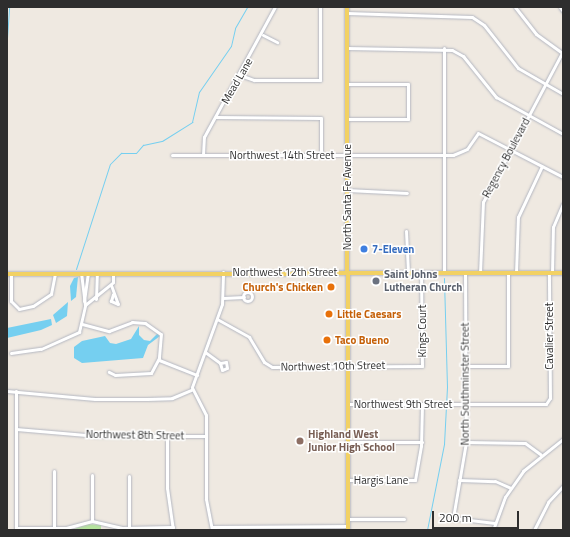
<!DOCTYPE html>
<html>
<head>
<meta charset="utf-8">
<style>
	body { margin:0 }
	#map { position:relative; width:570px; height:537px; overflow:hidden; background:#efe9e1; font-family:"Titillium Web",sans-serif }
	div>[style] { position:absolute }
	.green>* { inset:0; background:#b6e59e }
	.water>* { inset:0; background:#75cff0 }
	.stream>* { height:1px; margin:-0.5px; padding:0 0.5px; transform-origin:0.5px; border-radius:0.5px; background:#75cff0 }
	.roads { filter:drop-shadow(0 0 1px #b4b7c1) drop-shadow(0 0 1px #b4b7c1) }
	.minor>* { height:3px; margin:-1.5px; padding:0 1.5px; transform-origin:1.5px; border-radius:1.5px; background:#fff }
	.minor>.ring { margin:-1.5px; padding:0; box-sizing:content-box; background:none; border:3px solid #fff; border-radius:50% }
	.major>* { height:4px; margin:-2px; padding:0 2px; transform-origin:2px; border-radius:2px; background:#f2d163 }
	.dots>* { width:11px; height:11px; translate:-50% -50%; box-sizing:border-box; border:2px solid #fff; border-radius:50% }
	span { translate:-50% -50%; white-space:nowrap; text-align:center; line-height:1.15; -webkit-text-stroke:3px #fff; paint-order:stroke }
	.street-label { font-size:11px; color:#2e2e2e }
	.shop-label { font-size:11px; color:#366cbe; font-weight:700 }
	.left { translate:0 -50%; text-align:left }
	.worship-label { font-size:11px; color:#5b616d; font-weight:700 }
	.food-label { font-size:11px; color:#c56008; font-weight:700 }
	.right { translate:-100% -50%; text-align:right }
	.education-label { font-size:11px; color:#785e54; font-weight:700 }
	.frame { position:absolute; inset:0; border:8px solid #2e2e2e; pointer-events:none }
	.scale { position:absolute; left:432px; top:511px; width:87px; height:18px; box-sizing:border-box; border:2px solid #2e2e2e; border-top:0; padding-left:5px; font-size:12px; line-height:14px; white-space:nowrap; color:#2e2e2e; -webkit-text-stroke:3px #fff; paint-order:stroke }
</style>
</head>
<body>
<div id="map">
	<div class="green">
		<div style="clip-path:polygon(87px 524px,101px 525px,101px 530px,72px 530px)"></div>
	</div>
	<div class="water">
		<div style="clip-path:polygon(78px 277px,76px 297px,71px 301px,70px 286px,74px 278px)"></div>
		<div style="clip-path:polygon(68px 302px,67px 316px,56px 323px,53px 315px)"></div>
		<div style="clip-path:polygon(51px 319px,52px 325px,41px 330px,7px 338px,7px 328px)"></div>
		<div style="clip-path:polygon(139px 326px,139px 335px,144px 340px,150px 341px,158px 333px,160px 336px,148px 345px,143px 358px,82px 363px,74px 358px,74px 347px,82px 341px,105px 336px,110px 343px,116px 344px,131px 339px)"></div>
	</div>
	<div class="stream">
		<div style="left:7px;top:38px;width:31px;rotate:-86deg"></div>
		<div style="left:76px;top:269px;width:110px;rotate:-72.1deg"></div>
		<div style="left:110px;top:164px;width:16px;rotate:-45deg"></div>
		<div style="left:121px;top:153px;width:15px"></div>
		<div style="left:136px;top:153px;width:11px;rotate:-49deg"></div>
		<div style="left:143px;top:145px;width:19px;rotate:-12deg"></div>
		<div style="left:162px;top:141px;width:36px;rotate:-32deg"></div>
		<div style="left:192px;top:122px;width:31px;rotate:-77deg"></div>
		<div style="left:199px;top:92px;width:56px;rotate:-55.2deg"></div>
		<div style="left:231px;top:46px;width:18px;rotate:-77deg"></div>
		<div style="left:235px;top:28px;width:24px;rotate:-60deg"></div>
		<div style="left:427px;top:530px;width:88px;rotate:-78.8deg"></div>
		<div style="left:444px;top:444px;width:57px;rotate:-87deg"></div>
		<div style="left:447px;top:387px;width:109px;rotate:-91.6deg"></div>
	</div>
	<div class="roads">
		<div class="minor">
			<div style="left:515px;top:7px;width:34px;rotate:52deg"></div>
			<div style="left:536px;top:34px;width:32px;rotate:36deg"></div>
			<div style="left:560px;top:7px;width:5px;rotate:53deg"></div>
			<div style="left:347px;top:13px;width:125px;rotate:1.8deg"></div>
			<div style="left:472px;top:17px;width:14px;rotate:34deg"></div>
			<div style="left:484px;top:25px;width:55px;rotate:51.7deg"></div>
			<div style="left:518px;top:68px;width:52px;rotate:30deg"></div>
			<div style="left:263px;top:35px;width:16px;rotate:27deg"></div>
			<div style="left:347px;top:48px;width:105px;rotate:1.1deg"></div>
			<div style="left:452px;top:50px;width:13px;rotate:29deg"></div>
			<div style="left:463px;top:56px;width:53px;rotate:51.2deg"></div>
			<div style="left:496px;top:97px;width:77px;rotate:28.9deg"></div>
			<div style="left:240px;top:75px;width:15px;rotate:20deg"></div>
			<div style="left:254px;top:80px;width:66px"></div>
			<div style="left:320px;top:80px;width:73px;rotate:-90deg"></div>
			<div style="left:347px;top:84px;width:61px"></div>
			<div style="left:408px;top:84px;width:35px;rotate:90deg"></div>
			<div style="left:408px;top:119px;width:61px;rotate:180deg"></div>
			<div style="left:216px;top:117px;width:105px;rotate:0.5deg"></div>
			<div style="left:321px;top:118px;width:37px;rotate:90deg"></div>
			<div style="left:172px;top:155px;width:281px"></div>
			<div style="left:453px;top:155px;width:15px;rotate:-23deg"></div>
			<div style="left:467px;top:149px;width:19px;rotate:-55deg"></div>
			<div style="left:478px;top:133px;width:96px;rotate:27.4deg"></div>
			<div style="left:203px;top:155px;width:18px;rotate:-87deg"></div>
			<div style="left:204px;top:137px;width:148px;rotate:-61.4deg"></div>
			<div style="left:347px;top:190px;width:60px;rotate:2.9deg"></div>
			<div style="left:406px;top:231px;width:41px;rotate:87.2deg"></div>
			<div style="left:444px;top:273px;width:225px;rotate:-90deg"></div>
			<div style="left:465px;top:273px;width:169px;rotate:89.7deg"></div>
			<div style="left:466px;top:442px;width:77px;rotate:99.7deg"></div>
			<div style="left:453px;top:518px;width:42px;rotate:6.8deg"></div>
			<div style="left:480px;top:273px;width:71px;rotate:-87.6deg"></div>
			<div style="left:483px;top:202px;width:171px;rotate:-62.1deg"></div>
			<div style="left:516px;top:273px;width:56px;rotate:-88deg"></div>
			<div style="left:518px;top:217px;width:56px;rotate:-64.8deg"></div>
			<div style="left:552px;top:273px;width:46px;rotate:-88.8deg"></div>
			<div style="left:553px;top:227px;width:25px;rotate:-67deg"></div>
			<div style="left:11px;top:274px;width:27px;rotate:90deg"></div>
			<div style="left:11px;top:301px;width:11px;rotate:45deg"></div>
			<div style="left:19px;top:309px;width:14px;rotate:-12deg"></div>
			<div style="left:33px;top:306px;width:22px;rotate:-34deg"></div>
			<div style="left:51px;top:294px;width:21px;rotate:-79deg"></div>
			<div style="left:111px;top:285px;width:20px;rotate:70deg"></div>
			<div style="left:118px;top:304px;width:8px;rotate:-157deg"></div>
			<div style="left:111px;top:301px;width:7px;rotate:-74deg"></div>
			<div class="ring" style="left:243.5px;top:292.5px;width:6px;height:6px"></div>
			<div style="left:223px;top:298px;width:21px;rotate:-3deg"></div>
			<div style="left:96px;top:299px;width:26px;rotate:-88deg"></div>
			<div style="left:84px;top:301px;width:28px;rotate:-82deg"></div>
			<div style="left:85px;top:305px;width:36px;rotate:-39deg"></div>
			<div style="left:113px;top:282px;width:9px;rotate:-90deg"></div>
			<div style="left:217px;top:319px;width:37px;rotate:29deg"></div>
			<div style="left:249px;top:337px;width:29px;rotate:59deg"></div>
			<div style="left:264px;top:362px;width:9px;rotate:32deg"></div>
			<div style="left:272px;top:367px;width:150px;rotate:-0.4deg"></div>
			<div style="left:422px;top:366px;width:93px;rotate:-90.6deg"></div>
			<div style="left:82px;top:324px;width:28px;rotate:15deg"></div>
			<div style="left:109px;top:331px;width:25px;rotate:-21deg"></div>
			<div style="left:132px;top:322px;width:13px;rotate:4deg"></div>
			<div style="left:145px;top:323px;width:19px;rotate:35deg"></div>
			<div style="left:161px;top:334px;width:24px;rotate:95deg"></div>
			<div style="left:159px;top:358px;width:17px;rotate:118deg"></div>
			<div style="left:151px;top:373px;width:36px;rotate:177deg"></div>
			<div style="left:115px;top:375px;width:7px;rotate:-153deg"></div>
			<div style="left:205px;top:352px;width:19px;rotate:36deg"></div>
			<div style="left:220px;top:363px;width:7px;rotate:74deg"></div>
			<div style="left:222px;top:370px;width:5px;rotate:-22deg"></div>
			<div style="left:227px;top:368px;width:6px;rotate:-99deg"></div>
			<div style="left:226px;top:362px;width:6px;rotate:171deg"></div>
			<div style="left:11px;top:353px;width:30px;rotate:-8deg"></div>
			<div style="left:41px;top:349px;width:42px;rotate:-24.1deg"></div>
			<div style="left:79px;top:332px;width:28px;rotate:-77deg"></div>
			<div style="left:85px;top:305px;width:32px;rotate:-97deg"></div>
			<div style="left:159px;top:360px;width:41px;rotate:21.5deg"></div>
			<div style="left:465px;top:366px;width:43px"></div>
			<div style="left:508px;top:366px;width:93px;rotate:-90deg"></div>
			<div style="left:7px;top:391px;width:88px;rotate:5.2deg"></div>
			<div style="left:95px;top:399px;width:52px"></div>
			<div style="left:147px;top:399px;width:25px;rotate:-2deg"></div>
			<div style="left:172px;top:398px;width:21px;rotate:-23deg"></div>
			<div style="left:16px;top:391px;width:139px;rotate:90deg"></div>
			<div style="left:347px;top:404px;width:199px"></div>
			<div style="left:546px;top:404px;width:7px;rotate:-56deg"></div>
			<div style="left:550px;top:398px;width:125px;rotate:-90.5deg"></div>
			<div style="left:16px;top:429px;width:82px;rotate:4.9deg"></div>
			<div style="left:98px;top:436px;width:108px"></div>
			<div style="left:167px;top:436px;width:52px;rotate:90deg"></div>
			<div style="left:167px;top:488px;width:42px;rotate:81.9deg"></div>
			<div style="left:348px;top:442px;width:74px"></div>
			<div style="left:466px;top:442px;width:59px;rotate:1deg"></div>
			<div style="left:525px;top:443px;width:19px;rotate:36deg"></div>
			<div style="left:54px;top:471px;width:57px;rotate:90deg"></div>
			<div style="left:92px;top:475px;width:46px;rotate:90deg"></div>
			<div style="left:129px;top:476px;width:52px;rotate:90deg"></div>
			<div style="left:348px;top:480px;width:67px"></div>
			<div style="left:415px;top:480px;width:35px;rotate:-80deg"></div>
			<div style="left:421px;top:446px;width:42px;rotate:-88.6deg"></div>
			<div style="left:459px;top:480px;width:36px;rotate:2deg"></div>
			<div style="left:495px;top:481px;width:17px;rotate:24deg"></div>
			<div style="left:348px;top:519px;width:56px"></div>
			<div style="left:212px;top:527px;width:136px;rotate:-0.4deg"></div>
			<div style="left:16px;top:528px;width:50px"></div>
			<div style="left:66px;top:528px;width:27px;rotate:-15deg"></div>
			<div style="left:92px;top:521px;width:32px;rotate:13deg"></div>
			<div style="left:123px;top:528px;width:50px;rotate:-1.1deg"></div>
			<div style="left:212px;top:530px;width:32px;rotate:-101deg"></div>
			<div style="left:206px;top:499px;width:84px;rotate:-90deg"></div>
			<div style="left:206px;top:415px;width:31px;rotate:-117deg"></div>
			<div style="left:192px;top:387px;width:88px;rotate:-70.1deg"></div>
			<div style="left:222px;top:304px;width:32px;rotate:-88deg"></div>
			<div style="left:493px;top:530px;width:35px;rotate:-70deg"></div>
			<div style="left:505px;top:497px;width:32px;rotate:-55deg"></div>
			<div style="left:523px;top:471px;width:51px;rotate:-38.7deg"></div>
			<div style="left:534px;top:530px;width:31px;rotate:-63deg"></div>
			<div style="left:548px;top:502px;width:22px;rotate:-47deg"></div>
		</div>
		<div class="major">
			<div style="left:347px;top:7px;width:523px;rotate:89.89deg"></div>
			<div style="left:7px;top:274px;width:556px;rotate:-0.1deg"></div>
		</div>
	</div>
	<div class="dots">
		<div style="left:364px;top:249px;background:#3f7fe0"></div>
		<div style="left:376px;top:281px;background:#6b7280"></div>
		<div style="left:331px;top:287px;background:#e8710a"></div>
		<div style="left:329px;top:314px;background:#e8710a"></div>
		<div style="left:327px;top:340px;background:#e8710a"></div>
		<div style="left:300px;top:441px;background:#8d6e63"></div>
	</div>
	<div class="street-label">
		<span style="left:237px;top:81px;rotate:-60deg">Mead Lane</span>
		<span style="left:282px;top:155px">Northwest 14th Street</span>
		<span style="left:506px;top:158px;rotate:-62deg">Regency Boulevard</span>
		<span style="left:347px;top:197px;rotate:-90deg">North Santa Fe Avenue</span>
		<span style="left:285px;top:272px">Northwest 12th Street</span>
		<span style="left:422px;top:331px;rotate:-90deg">Kings Court</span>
		<span style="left:549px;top:336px;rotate:-90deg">Cavalier Street</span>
		<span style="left:333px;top:366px;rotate:-1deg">Northwest 10th Street</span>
		<span style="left:465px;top:384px;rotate:-90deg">North Southminster Street</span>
		<span style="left:403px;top:404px">Northwest 9th Street</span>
		<span style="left:135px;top:435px;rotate:1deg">Northwest 8th Street</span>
		<span style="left:381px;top:480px">Hargis Lane</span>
	</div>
	<div class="shop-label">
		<span class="left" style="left:372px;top:249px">7-Eleven</span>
	</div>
	<div class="worship-label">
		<span class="left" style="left:384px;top:281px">Saint Johns<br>Lutheran Church</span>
	</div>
	<div class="food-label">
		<span class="right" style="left:323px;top:287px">Church's Chicken</span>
		<span class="left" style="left:337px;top:314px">Little Caesars</span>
		<span class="left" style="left:335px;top:340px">Taco Bueno</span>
	</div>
	<div class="education-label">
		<span class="left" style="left:308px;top:441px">Highland West<br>Junior High School</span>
	</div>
	<div class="frame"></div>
	<div class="scale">200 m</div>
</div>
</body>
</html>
